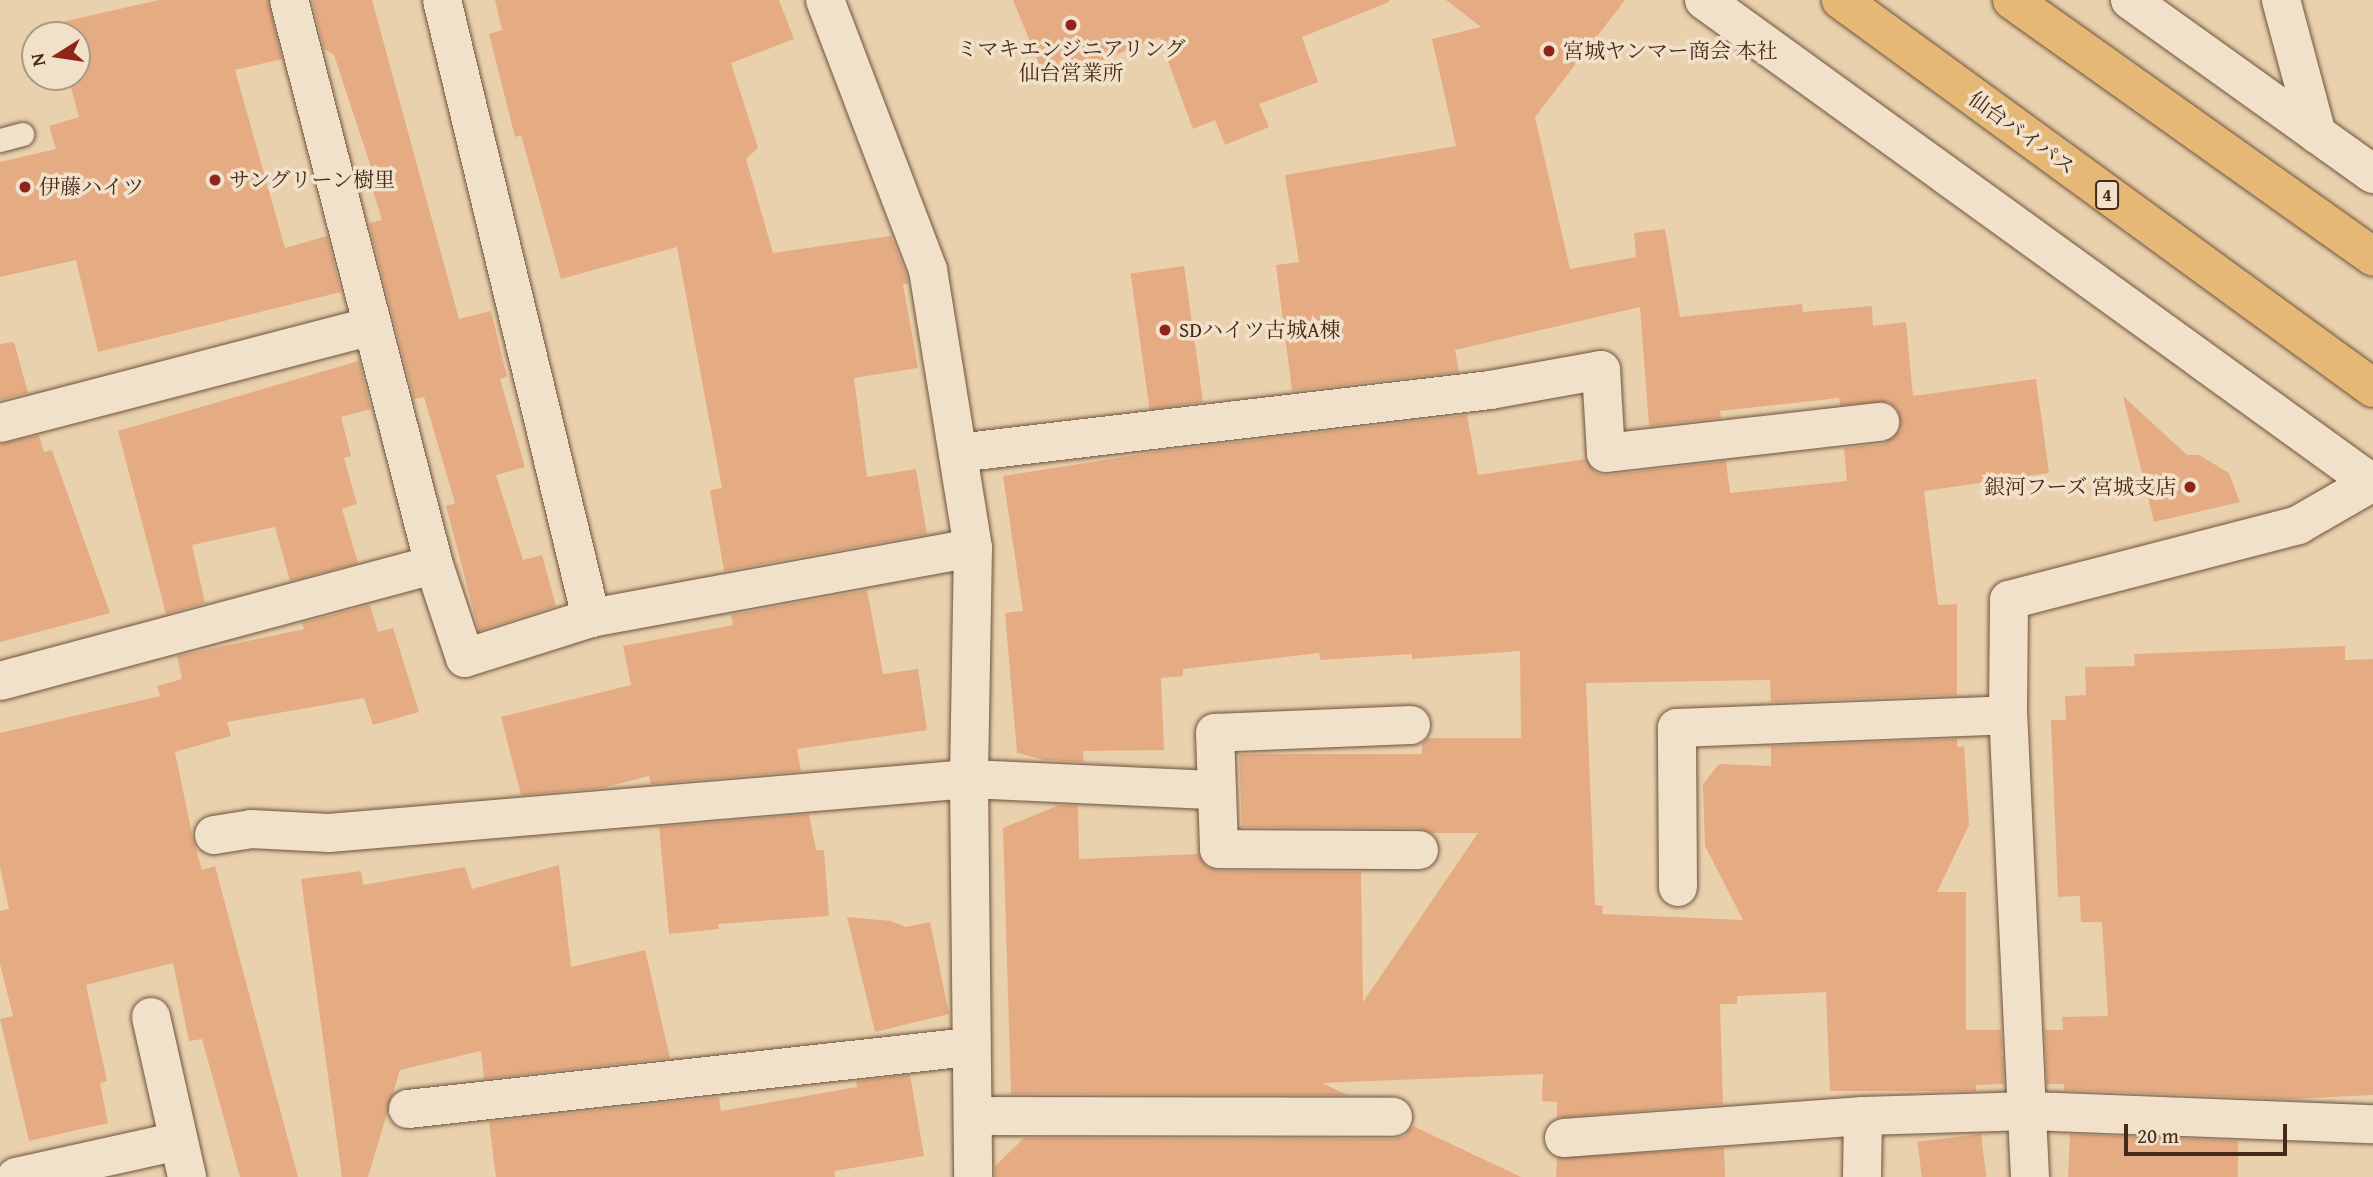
<!DOCTYPE html>
<html>
<head>
<meta charset="utf-8">
<style>
	body { margin:0 }
	#map { position:relative; width:2373px; height:1177px; overflow:hidden; background:#ead1ad; font-family:"Gentium Book Plus","Noto Serif JP",serif }
	div>[style] { position:absolute }
	.building>* { inset:0; background:#e5ac84; transform-origin:0 0 }
	.roads { filter:drop-shadow(0 0 2px #6f533d) drop-shadow(0 0 2px #6f533d) }
	.service>* { height:23px; margin:-11.5px; padding:0 11.5px; transform-origin:11.5px; border-radius:11.5px; background:#f1e1ca }
	.minor>* { height:38px; margin:-19px; padding:0 19px; transform-origin:19px; border-radius:19px; background:#f1e1ca }
	.trunk>* { height:38px; margin:-19px; padding:0 19px; transform-origin:19px; border-radius:19px; background:#e5b876 }
	.dots>* { width:19px; height:19px; translate:-50% -50%; box-sizing:border-box; border:4px solid #f1e1ca; border-radius:50% }
	span { translate:-50% -50%; white-space:nowrap; text-align:center; line-height:1.15; -webkit-text-stroke:7px #f1e1ca; paint-order:stroke }
	.shield-label span { padding:2px 5px; background:#f1e1ca; border:2px solid; border-radius:5px; -webkit-text-stroke-width:0 }
	.shield-label { font-size:19px; color:#462918; font-weight:700 }
	.poi-label { font-size:21px; color:#462918 }
	.left { translate:0 -50%; text-align:left }
	.right { translate:-100% -50%; text-align:right }
	.street-label { font-size:21px; color:#462918 }
	.north { position:absolute; left:21px; top:21px; width:70px; height:70px; box-sizing:border-box; background:#f1e1ca; border:2px solid #ad9783; border-radius:50%; rotate:258deg; font-size:19px; font-weight:700; line-height:28px; text-align:center; color:#462918 }
	.north::after { content:''; display:block; margin:auto; width:24px; height:32px; background:#8f2418; clip-path:polygon(50% 0,100% 100%,50% 72%,0 100%) }
	.scale { position:absolute; left:2124px; top:1124px; width:163px; height:32px; box-sizing:border-box; border:4px solid #462918; border-top:0; padding-left:9px; font-size:21px; line-height:24px; white-space:nowrap; color:#462918; -webkit-text-stroke:5px #f1e1ca; paint-order:stroke }
</style>
</head>
<body>
<div id="map">
	<div class="building">
		<div style="clip-path:polygon(159px 0,268px 0,282px 59px,235px 70px,285px 248px,327px 236px,341px 292px,98px 352px,76px 260px,0 277px,0 162px,56px 149px,49px 126px,79px 117px,68px 77px,77px 77px,77px 35px,57px 35px,53px 24px)"></div>
		<div style="clip-path:polygon(312px 0,372px 0,459px 319px,491px 311px,507px 377px,500px 379px,525px 467px,496px 475px,523px 560px,542px 555px,556px 606px,479px 631px,446px 506px,455px 503px,424px 397px,414px 399px,369px 223px,382px 220px,369px 178px,374px 176px,334px 55px,324px 49px)"></div>
		<div style="clip-path:polygon(495px 0,779px 0,794px 39px,731px 63px,758px 148px,746px 159px,773px 253px,891px 236px,907px 276px,908px 284px,903px 284px,918px 368px,854px 378px,867px 477px,916px 469px,927px 534px,724px 571px,710px 490px,722px 488px,677px 247px,561px 279px,521px 135px,515px 137px,489px 34px,502px 30px)"></div>
		<div style="clip-path:polygon(1013px 0,1389px 0,1389px 2px,1302px 37px,1318px 82px,1259px 104px,1269px 127px,1225px 145px,1215px 120px,1193px 129px,1159px 37px,1047px 83px)"></div>
		<div style="clip-path:polygon(1446px 0,1625px 0,1535px 117px,1570px 269px,1636px 257px,1634px 233px,1665px 229px,1680px 317px,1802px 304px,1803px 312px,1872px 306px,1873px 326px,1906px 322px,1913px 396px,2036px 379px,2049px 473px,1924px 491px,1938px 605px,1957px 604px,1957px 695px,1771px 702px,1770px 680px,1586px 683px,1595px 905px,1603px 906px,1602px 914px,1743px 920px,1705px 846px,1703px 784px,1719px 764px,1771px 766px,1771px 746px,1957px 739px,1957px 747px,1964px 746px,1969px 825px,1937px 892px,1966px 892px,1966px 1030px,2001px 1030px,2004px 1084px,1976px 1085px,1976px 1091px,1830px 1091px,1826px 992px,1737px 996px,1737px 1004px,1720px 1004px,1723px 1104px,1557px 1118px,1557px 1102px,1542px 1101px,1543px 1074px,1322px 1083px,1347px 1095px,1011px 1094px,1003px 828px,1059px 805px,1078px 806px,1079px 859px,1198px 854px,1208px 868px,1219px 871px,1361px 872px,1363px 1002px,1478px 833px,1432px 833px,1419px 828px,1242px 827px,1239px 754px,1422px 754px,1422px 744px,1428px 738px,1521px 738px,1520px 651px,1412px 659px,1412px 654px,1320px 660px,1319px 653px,1183px 669px,1183px 676px,1161px 678px,1164px 750px,1083px 751px,1084px 762px,1044px 760px,1017px 753px,1005px 613px,1023px 611px,1003px 476px,1154px 452px,1467px 415px,1478px 475px,1586px 459px,1596px 473px,1608px 475px,1726px 461px,1730px 493px,1847px 481px,1844px 448px,1883px 444px,1900px 430px,1898px 410px,1889px 402px,1840px 405px,1839px 398px,1720px 411px,1721px 418px,1649px 426px,1640px 307px,1455px 350px,1459px 372px,1292px 391px,1276px 265px,1299px 262px,1285px 175px,1456px 146px,1432px 39px,1481px 27px)"></div>
		<div style="left:1184px;top:266px;width:137px;height:54px;rotate:82deg"></div>
		<div style="clip-path:polygon(14px 342px,28px 393px,0 400px,0 344px)"></div>
		<div style="clip-path:polygon(359px 361px,371px 409px,341px 417px,351px 456px,344px 458px,357px 504px,342px 509px,358px 563px,290px 581px,275px 527px,192px 545px,205px 603px,166px 614px,118px 431px)"></div>
		<div style="clip-path:polygon(2123px 396px,2187px 455px,2199px 455px,2229px 473px,2240px 502px,2154px 522px)"></div>
		<div style="clip-path:polygon(39px 435px,44px 452px,52px 450px,110px 613px,0 642px,0 444px)"></div>
		<div style="clip-path:polygon(867px 590px,883px 674px,918px 669px,927px 730px,797px 749px,801px 771px,651px 784px,649px 776px,602px 788px,521px 795px,501px 717px,631px 685px,623px 646px,733px 625px,731px 615px)"></div>
		<div style="clip-path:polygon(370px 605px,378px 632px,393px 628px,419px 712px,373px 725px,364px 698px,227px 722px,231px 736px,175px 752px,193px 839px,202px 870px,215px 866px,298px 1177px,240px 1177px,202px 1039px,189px 1041px,173px 963px,86px 985px,107px 1081px,100px 1083px,108px 1123px,29px 1141px,0 1019px,13px 1016px,0 964px,0 911px,9px 909px,0 867px,0 733px,160px 696px,157px 686px,182px 679px,177px 656px,304px 629px,302px 623px)"></div>
		<div style="clip-path:polygon(2345px 646px,2345px 660px,2373px 659px,2373px 1095px,2289px 1099px,2064px 1090px,2064px 1084px,2047px 1084px,2045px 1030px,2063px 1030px,2062px 1017px,2108px 1016px,2102px 922px,2081px 922px,2080px 896px,2058px 897px,2051px 720px,2066px 720px,2065px 696px,2086px 695px,2085px 667px,2135px 666px,2134px 654px)"></div>
		<div style="clip-path:polygon(809px 814px,816px 850px,824px 850px,829px 916px,718px 924px,719px 929px,669px 934px,659px 827px)"></div>
		<div style="clip-path:polygon(559px 865px,571px 967px,645px 950px,670px 1058px,484px 1079px,481px 1051px,400px 1070px,368px 1177px,342px 1177px,301px 879px,361px 871px,363px 885px,465px 867px,472px 889px)"></div>
		<div style="clip-path:polygon(847px 917px,891px 921px,906px 927px,930px 922px,949px 1014px,875px 1032px)"></div>
		<div style="clip-path:polygon(910px 1075px,924px 1156px,834px 1171px,835px 1177px,496px 1177px,489px 1122px,719px 1097px,721px 1111px,857px 1087px,856px 1081px)"></div>
		<div style="clip-path:polygon(1413px 1126px,1521px 1177px,995px 1177px,995px 1166px,1024px 1138px,1393px 1139px,1404px 1136px)"></div>
		<div style="left:1981px;top:1134px;width:43px;height:64px;rotate:83deg"></div>
		<div style="clip-path:polygon(2070px 1134px,2238px 1141px,2238px 1177px,2068px 1177px)"></div>
		<div style="clip-path:polygon(1724px 1148px,1725px 1177px,1556px 1177px,1557px 1158px)"></div>
	</div>
	<div class="roads">
		<div class="service">
			<div style="left:0;top:140px;width:23px;rotate:-15deg"></div>
		</div>
		<div class="minor">
			<div style="left:289px;top:0;width:583px;rotate:75.61deg"></div>
			<div style="left:434px;top:565px;width:98px;rotate:71.6deg"></div>
			<div style="left:465px;top:658px;width:132px;rotate:-17.6deg"></div>
			<div style="left:591px;top:618px;width:388px;rotate:-10.4deg"></div>
			<div style="left:442px;top:0;width:636px;rotate:76.44deg"></div>
			<div style="left:825px;top:0;width:289px;rotate:69.1deg"></div>
			<div style="left:928px;top:270px;width:282px;rotate:80.8deg"></div>
			<div style="left:973px;top:548px;width:231px;rotate:91deg"></div>
			<div style="left:969px;top:779px;width:398px;rotate:89.4deg"></div>
			<div style="left:1704px;top:0;width:826px;rotate:35.88deg"></div>
			<div style="left:2130px;top:0;width:299px;rotate:35.6deg"></div>
			<div style="left:2281px;top:0;width:139px;rotate:75deg"></div>
			<div style="left:0;top:423px;width:385px;rotate:-14.6deg"></div>
			<div style="left:958px;top:453px;width:536px;rotate:-6.75deg"></div>
			<div style="left:1490px;top:390px;width:113px;rotate:-10.2deg"></div>
			<div style="left:1601px;top:370px;width:83px;rotate:86.6deg"></div>
			<div style="left:1606px;top:453px;width:276px;rotate:-6.5deg"></div>
			<div style="left:0;top:681px;width:449px;rotate:-15deg"></div>
			<div style="left:1411px;top:725px;width:196px;rotate:177.7deg"></div>
			<div style="left:1215px;top:733px;width:116px;rotate:88deg"></div>
			<div style="left:1219px;top:849px;width:200px;rotate:0.3deg"></div>
			<div style="left:214px;top:835px;width:37px;rotate:-9deg"></div>
			<div style="left:251px;top:829px;width:78px;rotate:2.9deg"></div>
			<div style="left:329px;top:833px;width:642px;rotate:-4.82deg"></div>
			<div style="left:969px;top:779px;width:246px;rotate:2.6deg"></div>
			<div style="left:1678px;top:887px;width:159px;rotate:-90.4deg"></div>
			<div style="left:1677px;top:728px;width:331px;rotate:-2.2deg"></div>
			<div style="left:151px;top:1017px;width:164px;rotate:77.3deg"></div>
			<div style="left:408px;top:1109px;width:564px;rotate:-6.31deg"></div>
			<div style="left:973px;top:1116px;width:420px;rotate:0.1deg"></div>
			<div style="left:1564px;top:1138px;width:300px;rotate:-4.2deg"></div>
			<div style="left:1863px;top:1116px;width:167px;rotate:-1.7deg"></div>
			<div style="left:2030px;top:1111px;width:343px;rotate:2.2deg"></div>
			<div style="left:16px;top:1177px;width:166px;rotate:-12.5deg"></div>
			<div style="left:1862px;top:1177px;width:61px;rotate:-89.1deg"></div>
			<div style="left:2030px;top:1177px;width:463px;rotate:-92.7deg"></div>
			<div style="left:2008px;top:715px;width:115px;rotate:-89.5deg"></div>
			<div style="left:2009px;top:600px;width:299px;rotate:-14.5deg"></div>
			<div style="left:2298px;top:525px;width:84px;rotate:-29.9deg"></div>
		</div>
		<div class="trunk">
			<div style="left:1841px;top:0;width:658px;rotate:36.1deg"></div>
			<div style="left:2012px;top:0;width:443px;rotate:35.4deg"></div>
		</div>
	</div>
	<div class="dots">
		<div style="left:1071px;top:25px;background:#8f2418"></div>
		<div style="left:1549px;top:51px;background:#8f2418"></div>
		<div style="left:215px;top:180px;background:#8f2418"></div>
		<div style="left:25px;top:187px;background:#8f2418"></div>
		<div style="left:1165px;top:330px;background:#8f2418"></div>
		<div style="left:2190px;top:487px;background:#8f2418"></div>
	</div>
	<div class="shield-label">
		<span style="left:2107px;top:195px">4</span>
	</div>
	<div class="poi-label">
		<span style="left:1071px;top:61px">ミマキエンジニアリング<br>仙台営業所</span>
		<span class="left" style="left:1563px;top:51px">宮城ヤンマー商会 本社</span>
		<span class="left" style="left:229px;top:180px">サングリーン樹里</span>
		<span class="left" style="left:39px;top:187px">伊藤ハイツ</span>
		<span class="left" style="left:1179px;top:330px">SDハイツ古城A棟</span>
		<span class="right" style="left:2176px;top:487px">銀河フーズ 宮城支店</span>
	</div>
	<div class="street-label">
		<span style="left:2022px;top:133px;rotate:36deg">仙台バイパス</span>
	</div>
	<div class="north">N</div>
	<div class="scale">20 m</div>
</div>
</body>
</html>
